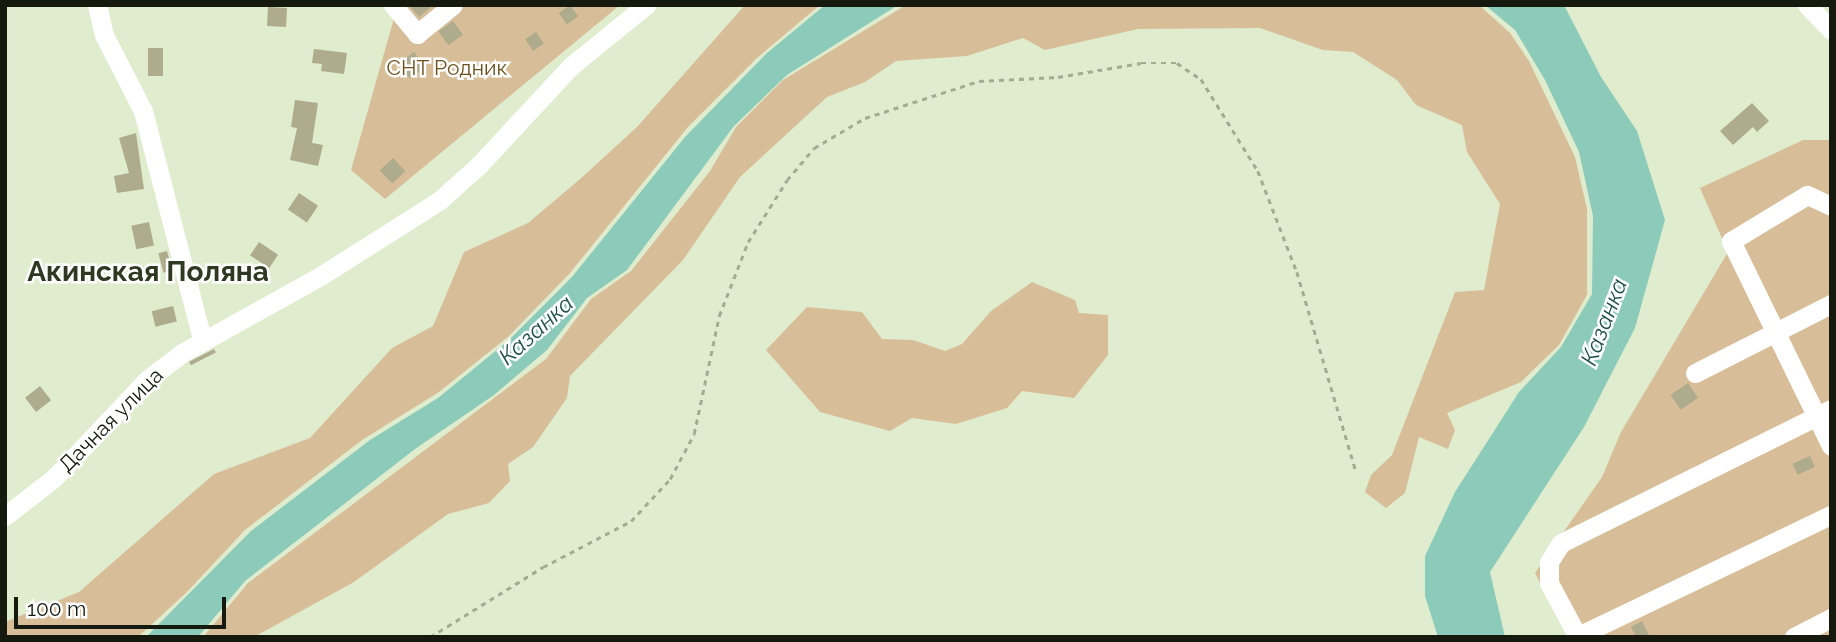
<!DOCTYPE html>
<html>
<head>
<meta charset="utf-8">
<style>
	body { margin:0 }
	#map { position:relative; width:1836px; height:642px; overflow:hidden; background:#dfecce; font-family:Raleway,sans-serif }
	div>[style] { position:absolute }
	.green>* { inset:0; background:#d8be98 }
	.water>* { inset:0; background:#8ccbb9 }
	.building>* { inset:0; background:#afab8d; transform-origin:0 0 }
	.path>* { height:2.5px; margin-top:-1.25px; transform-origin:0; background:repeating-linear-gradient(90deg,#a2ac94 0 5px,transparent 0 10px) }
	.minor>* { height:19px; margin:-9.5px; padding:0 9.5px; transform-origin:9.5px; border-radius:9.5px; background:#fff }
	span { translate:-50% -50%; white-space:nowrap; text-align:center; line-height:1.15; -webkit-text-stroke:5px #fff; paint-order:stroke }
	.park-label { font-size:21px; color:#6f511b }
	.street-label { font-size:21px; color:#15190e }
	.water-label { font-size:23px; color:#1e5245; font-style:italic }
	.district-label { font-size:28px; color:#2f3820; font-weight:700 }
	.frame { position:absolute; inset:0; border:7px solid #15190e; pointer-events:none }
	.scale { position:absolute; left:14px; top:597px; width:212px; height:32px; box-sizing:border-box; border:4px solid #15190e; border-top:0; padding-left:9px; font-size:21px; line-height:24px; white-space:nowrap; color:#15190e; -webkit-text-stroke:5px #fff; paint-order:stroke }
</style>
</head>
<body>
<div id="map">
	<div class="green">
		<div style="clip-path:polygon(392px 5px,620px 5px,385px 199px,351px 170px,396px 11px)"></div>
		<div style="clip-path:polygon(745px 5px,820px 5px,757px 58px,688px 127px,570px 273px,509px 336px,439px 392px,362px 440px,245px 530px,187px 592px,138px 637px,5px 637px,5px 622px,79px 592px,214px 474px,310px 438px,392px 348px,433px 326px,464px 252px,528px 223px,579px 180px,637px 127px)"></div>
		<div style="clip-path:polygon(906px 5px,1479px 5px,1510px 33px,1529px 61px,1575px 157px,1587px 209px,1587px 295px,1559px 345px,1521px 382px,1447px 413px,1455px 430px,1448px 449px,1419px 437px,1405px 493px,1386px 508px,1365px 492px,1371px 475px,1392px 455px,1455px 292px,1484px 290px,1500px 204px,1467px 152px,1462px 125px,1416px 105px,1397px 80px,1353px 52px,1323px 50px,1260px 28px,1138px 29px,1045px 50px,1023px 38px,967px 56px,896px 61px,865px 82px,827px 97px,740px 177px,683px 260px,570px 376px,567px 398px,533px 447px,508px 464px,510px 481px,489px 503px,448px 514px,354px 582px,254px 637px,203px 637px,248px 583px,546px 359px,591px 299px,631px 271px,710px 171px,736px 127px,783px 80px)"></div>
		<div style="clip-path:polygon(1803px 140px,1831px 140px,1831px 637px,1568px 637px,1535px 573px,1602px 477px,1621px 432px,1728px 252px,1700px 188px)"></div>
		<div style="clip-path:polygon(1032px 282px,1075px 300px,1079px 313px,1108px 315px,1108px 355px,1074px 398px,1022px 391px,1007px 408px,956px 424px,912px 418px,890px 431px,820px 412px,766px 350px,807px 307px,862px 312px,882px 339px,913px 340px,945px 351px,962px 344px,991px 311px)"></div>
	</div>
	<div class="water">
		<div style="clip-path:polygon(825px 5px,898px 5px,787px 75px,734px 126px,627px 270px,587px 298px,547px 350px,494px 395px,415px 449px,245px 581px,198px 637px,146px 637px,251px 531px,370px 440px,438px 398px,509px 340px,572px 277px,685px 137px,767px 53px)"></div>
		<div style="clip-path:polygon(1485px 5px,1564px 5px,1601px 77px,1637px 131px,1665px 220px,1635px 328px,1584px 427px,1490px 572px,1505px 637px,1438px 637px,1425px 596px,1425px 556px,1455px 492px,1519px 392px,1561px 347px,1592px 294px,1593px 216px,1579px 152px,1545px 80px,1515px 30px)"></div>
	</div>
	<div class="building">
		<div style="clip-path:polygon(409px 5px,433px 5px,419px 17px)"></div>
		<div style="left:570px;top:5px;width:14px;height:14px;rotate:54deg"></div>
		<div style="left:268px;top:7px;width:19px;height:19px;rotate:3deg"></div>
		<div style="left:453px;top:21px;width:17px;height:18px;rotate:54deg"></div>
		<div style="left:536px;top:32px;width:14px;height:13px;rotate:56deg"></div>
		<div style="left:148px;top:48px;width:15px;height:28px"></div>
		<div style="clip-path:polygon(314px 49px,347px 53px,344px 74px,321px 71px,322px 64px,312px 63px)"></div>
		<div style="left:414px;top:52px;width:19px;height:19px;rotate:54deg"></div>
		<div style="clip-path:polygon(295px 100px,318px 103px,312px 143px,323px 145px,318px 166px,290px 160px,297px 128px,291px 127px)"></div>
		<div style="clip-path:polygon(1752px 103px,1769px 121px,1757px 132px,1753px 127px,1733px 145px,1720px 131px)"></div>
		<div style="clip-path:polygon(136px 133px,144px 189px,117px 193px,114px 176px,129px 173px,119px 138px)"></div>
		<div style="left:393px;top:158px;width:18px;height:18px;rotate:47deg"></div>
		<div style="left:299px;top:193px;width:23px;height:20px;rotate:34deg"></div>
		<div style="left:149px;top:222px;width:24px;height:18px;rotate:78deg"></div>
		<div style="left:259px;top:242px;width:23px;height:16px;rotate:34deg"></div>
		<div style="left:167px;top:251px;width:20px;height:9px;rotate:75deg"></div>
		<div style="left:173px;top:306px;width:16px;height:22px;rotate:76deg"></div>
		<div style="left:214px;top:349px;width:4px;height:28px;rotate:63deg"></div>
		<div style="left:1688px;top:383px;width:18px;height:21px;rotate:56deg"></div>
		<div style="left:40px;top:386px;width:18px;height:19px;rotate:52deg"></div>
		<div style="left:1810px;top:456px;width:12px;height:19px;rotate:66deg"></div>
		<div style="clip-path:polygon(1642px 621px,1650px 637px,1636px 637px,1631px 627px)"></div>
	</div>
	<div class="path">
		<div style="left:430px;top:637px;width:133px;rotate:-31.8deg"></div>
		<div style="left:543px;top:567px;width:99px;rotate:-27.6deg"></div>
		<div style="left:631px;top:521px;width:57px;rotate:-47.1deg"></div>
		<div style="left:670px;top:479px;width:51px;rotate:-61.9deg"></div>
		<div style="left:694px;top:434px;width:121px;rotate:-78deg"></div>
		<div style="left:719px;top:316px;width:79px;rotate:-68.6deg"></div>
		<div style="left:748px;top:242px;width:73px;rotate:-57.8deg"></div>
		<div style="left:787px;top:180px;width:42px;rotate:-49.8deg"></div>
		<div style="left:814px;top:148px;width:59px;rotate:-30.5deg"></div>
		<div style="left:865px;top:118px;width:120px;rotate:-18deg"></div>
		<div style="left:979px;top:81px;width:79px;rotate:-2.9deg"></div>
		<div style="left:1058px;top:77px;width:84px;rotate:-9.6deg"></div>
		<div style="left:1141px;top:63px;width:36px"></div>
		<div style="left:1177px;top:63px;width:29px;rotate:34deg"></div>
		<div style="left:1201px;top:79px;width:108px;rotate:58.2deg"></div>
		<div style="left:1258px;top:171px;width:108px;rotate:68.9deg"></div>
		<div style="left:1297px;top:272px;width:208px;rotate:73.5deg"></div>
	</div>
	<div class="minor">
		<div style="left:97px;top:5px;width:31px;rotate:77deg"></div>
		<div style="left:104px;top:35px;width:85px;rotate:62.8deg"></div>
		<div style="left:143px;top:111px;width:236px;rotate:75.5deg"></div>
		<div style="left:393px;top:5px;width:38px;rotate:50deg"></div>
		<div style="left:417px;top:34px;width:46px;rotate:-38.9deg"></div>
		<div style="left:1807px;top:5px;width:35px;rotate:46deg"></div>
		<div style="left:1831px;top:206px;width:26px;rotate:-155deg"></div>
		<div style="left:1807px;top:195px;width:89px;rotate:148.8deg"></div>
		<div style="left:1731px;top:241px;width:228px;rotate:64deg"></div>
		<div style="left:1695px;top:373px;width:153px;rotate:-26.9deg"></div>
		<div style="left:5px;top:516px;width:62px;rotate:-37.8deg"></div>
		<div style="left:54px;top:478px;width:137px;rotate:-46.5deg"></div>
		<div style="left:148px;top:379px;width:43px;rotate:-37.4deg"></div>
		<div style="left:182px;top:353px;width:160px;rotate:-29.1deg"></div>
		<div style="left:322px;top:275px;width:140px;rotate:-32.4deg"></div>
		<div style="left:440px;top:200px;width:52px;rotate:-41.9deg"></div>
		<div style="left:479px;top:165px;width:135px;rotate:-47.1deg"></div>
		<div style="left:571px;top:66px;width:97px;rotate:-39.1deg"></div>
		<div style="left:1578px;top:636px;width:280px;rotate:-25.6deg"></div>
		<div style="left:1578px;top:637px;width:61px;rotate:-118.2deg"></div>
		<div style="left:1549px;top:583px;width:21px;rotate:-90deg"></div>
		<div style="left:1549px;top:562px;width:22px;rotate:-58deg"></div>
		<div style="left:1561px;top:543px;width:301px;rotate:-26.4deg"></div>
		<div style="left:1794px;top:637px;width:42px;rotate:-27.2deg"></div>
	</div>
	<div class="park-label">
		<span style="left:447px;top:68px">СНТ Родник</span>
	</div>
	<div class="street-label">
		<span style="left:111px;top:420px;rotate:-45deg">Дачная улица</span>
	</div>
	<div class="water-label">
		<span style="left:1604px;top:322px;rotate:-69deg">Казанка</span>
		<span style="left:536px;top:330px;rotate:-42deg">Казанка</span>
	</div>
	<div class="district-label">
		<span style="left:148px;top:272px">Акинская Поляна</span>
	</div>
	<div class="frame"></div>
	<div class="scale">100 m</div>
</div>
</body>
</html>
